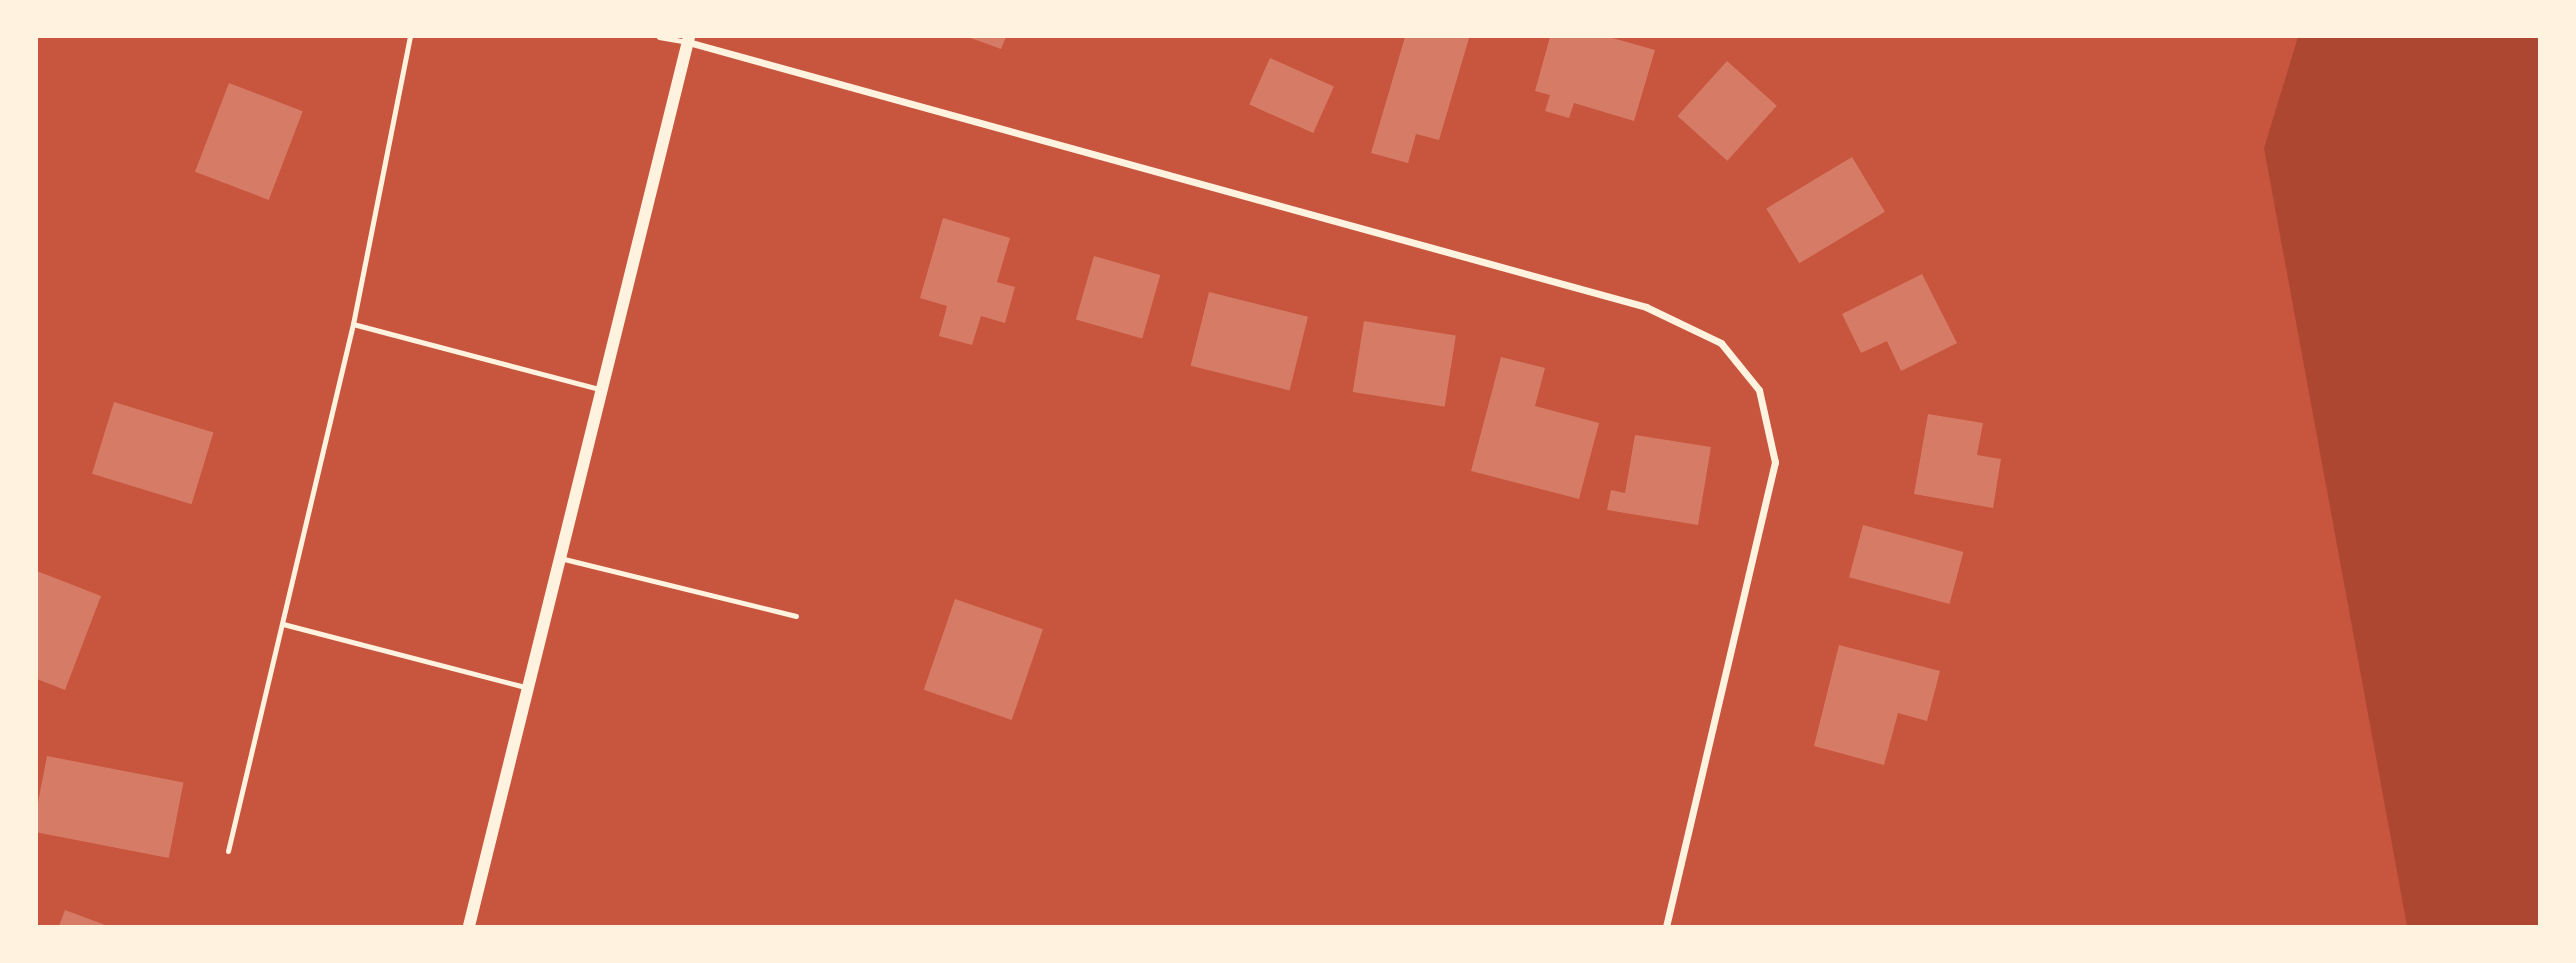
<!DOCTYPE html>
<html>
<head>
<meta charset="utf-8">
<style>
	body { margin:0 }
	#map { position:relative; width:2576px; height:963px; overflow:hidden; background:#c8553d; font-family:Ubuntu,sans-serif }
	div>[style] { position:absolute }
	.green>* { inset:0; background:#ae4732 }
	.building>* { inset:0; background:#d67c66; transform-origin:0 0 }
	.service>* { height:5px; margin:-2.5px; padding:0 2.5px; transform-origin:2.5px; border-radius:2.5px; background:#fff3e0 }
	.minor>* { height:7px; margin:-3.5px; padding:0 3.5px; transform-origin:3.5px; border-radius:3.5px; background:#fff3e0 }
	.tertiary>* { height:12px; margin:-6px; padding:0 6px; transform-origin:6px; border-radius:6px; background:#fff3e0 }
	span { translate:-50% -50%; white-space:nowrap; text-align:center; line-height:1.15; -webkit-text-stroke:6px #fff3e0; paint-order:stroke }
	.frame { position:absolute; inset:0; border:38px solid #fff3e0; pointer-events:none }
</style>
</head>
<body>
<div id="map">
	<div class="green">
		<div style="clip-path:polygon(2298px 37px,2539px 37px,2539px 926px,2407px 926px,2264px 148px)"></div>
	</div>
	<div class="building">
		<div style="clip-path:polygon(968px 37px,1006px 37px,1001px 49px)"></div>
		<div style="clip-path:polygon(1405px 37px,1469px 38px,1439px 140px,1416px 134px,1408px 163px,1371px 153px)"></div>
		<div style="clip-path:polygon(1550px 37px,1609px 37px,1655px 50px,1634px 121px,1574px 103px,1569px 118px,1545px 111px,1550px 95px,1535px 91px)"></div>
		<div style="left:1270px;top:58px;width:70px;height:51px;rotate:24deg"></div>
		<div style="left:1727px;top:61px;width:67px;height:74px;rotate:42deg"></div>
		<div style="left:229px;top:83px;width:79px;height:95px;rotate:21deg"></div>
		<div style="left:1852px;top:157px;width:64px;height:100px;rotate:59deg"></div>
		<div style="clip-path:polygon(943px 218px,1010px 238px,997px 282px,1015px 287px,1005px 323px,981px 316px,972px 345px,939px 336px,947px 306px,920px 298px)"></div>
		<div style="left:1094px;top:256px;width:69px;height:66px;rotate:16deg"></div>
		<div style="clip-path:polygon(1922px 274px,1957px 343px,1901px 371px,1887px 341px,1861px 353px,1842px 314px)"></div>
		<div style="left:1209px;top:292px;width:102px;height:76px;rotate:14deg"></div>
		<div style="left:1364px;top:321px;width:93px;height:72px;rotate:9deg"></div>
		<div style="clip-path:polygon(1501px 357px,1545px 368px,1535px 406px,1599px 423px,1579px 499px,1471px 471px)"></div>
		<div style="left:114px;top:402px;width:104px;height:75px;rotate:17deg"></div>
		<div style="clip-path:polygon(1928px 414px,1983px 423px,1977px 455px,2001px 459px,1993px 508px,1914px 494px)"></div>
		<div style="clip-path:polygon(1635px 435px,1711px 447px,1698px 525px,1607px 510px,1611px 490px,1625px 493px)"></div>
		<div style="left:1863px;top:525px;width:104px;height:54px;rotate:15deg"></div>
		<div style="clip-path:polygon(37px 571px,101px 596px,65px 690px,37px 679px)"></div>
		<div style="left:955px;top:599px;width:93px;height:96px;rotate:19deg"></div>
		<div style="clip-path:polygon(1839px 645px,1940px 671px,1927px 721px,1898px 713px,1884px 765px,1814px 746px)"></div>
		<div style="left:47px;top:756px;width:139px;height:77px;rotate:11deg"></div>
		<div style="clip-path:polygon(65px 910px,108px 926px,59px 926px)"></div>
	</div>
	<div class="service">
		<div style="left:659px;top:37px;width:28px;rotate:10deg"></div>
		<div style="left:353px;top:324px;width:254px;rotate:14.8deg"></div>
		<div style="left:560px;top:558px;width:243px;rotate:13.8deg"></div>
		<div style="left:283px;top:624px;width:250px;rotate:14.6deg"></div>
		<div style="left:228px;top:851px;width:542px;rotate:-76.66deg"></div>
		<div style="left:353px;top:324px;width:293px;rotate:-78.8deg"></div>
	</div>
	<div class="minor">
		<div style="left:688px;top:42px;width:994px;rotate:15.46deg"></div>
		<div style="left:1646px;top:307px;width:83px;rotate:25.6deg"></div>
		<div style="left:1721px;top:343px;width:60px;rotate:51deg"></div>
		<div style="left:1759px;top:390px;width:74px;rotate:77.5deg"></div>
		<div style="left:1775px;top:462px;width:477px;rotate:103.2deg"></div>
	</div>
	<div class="tertiary">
		<div style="left:469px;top:926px;width:916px;rotate:-76.1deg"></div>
	</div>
	<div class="frame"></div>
</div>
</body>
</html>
